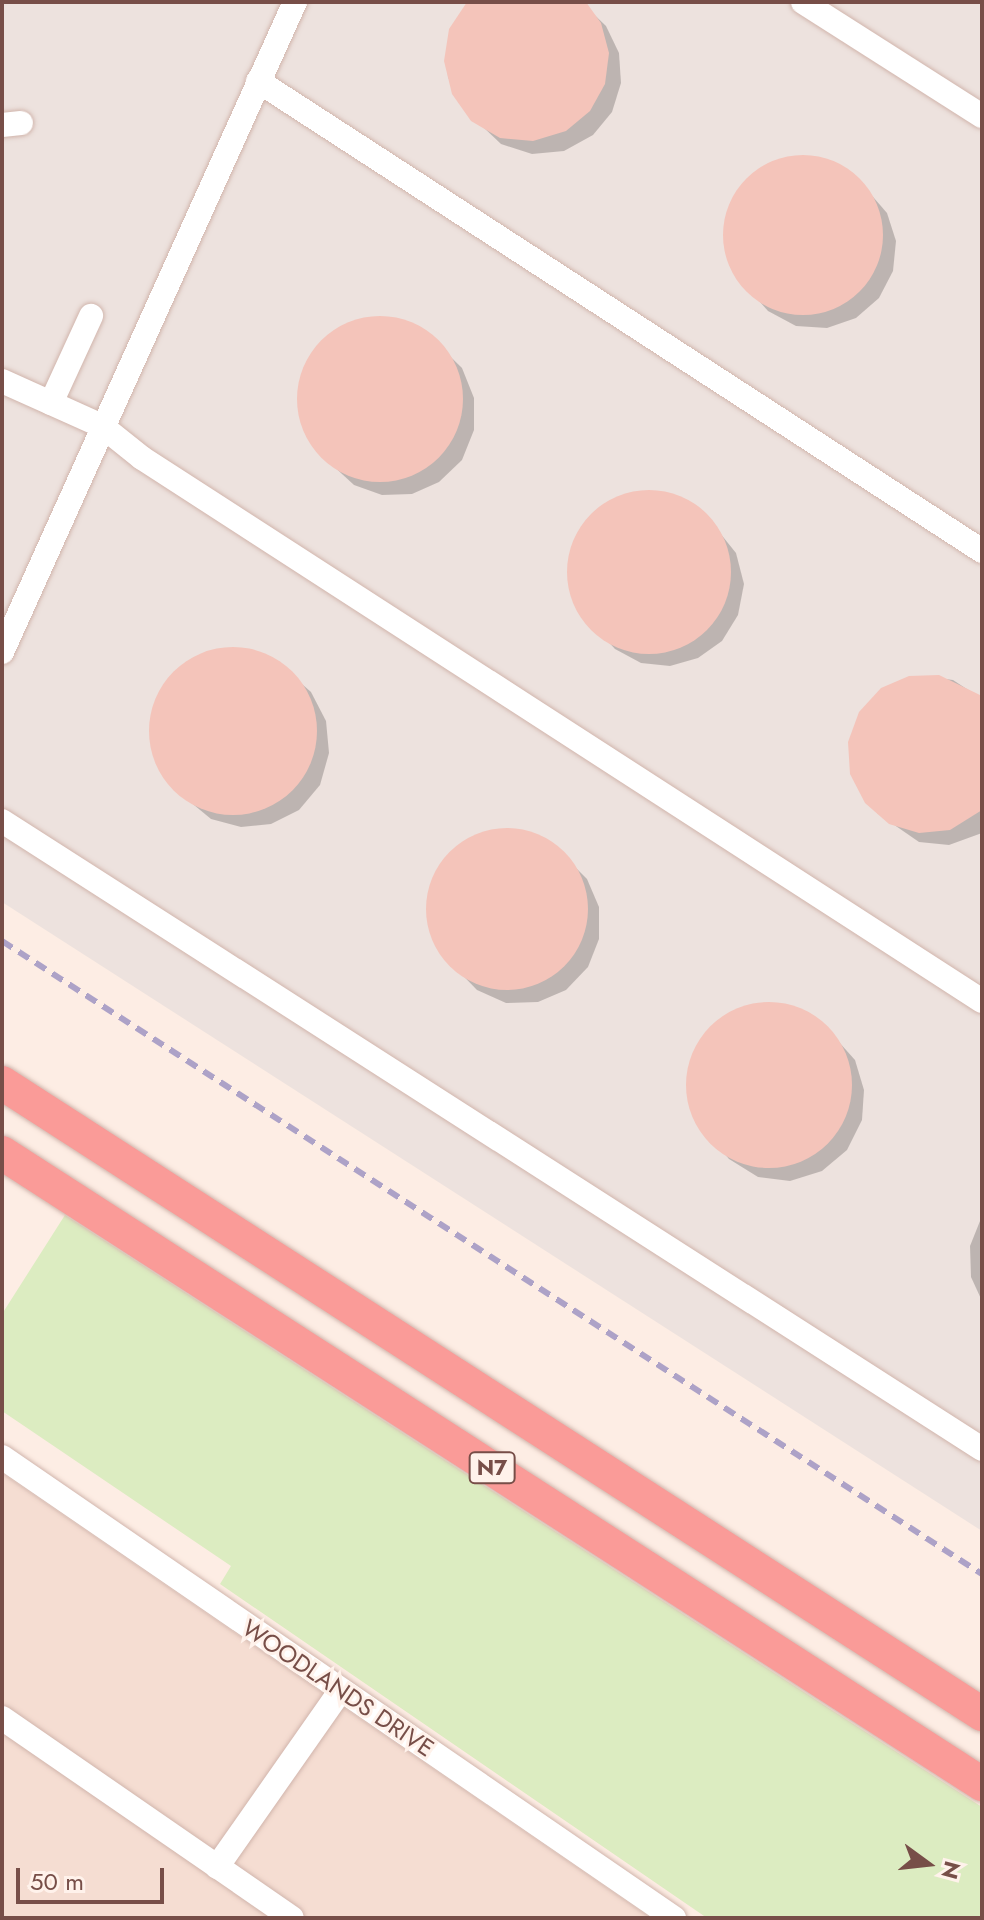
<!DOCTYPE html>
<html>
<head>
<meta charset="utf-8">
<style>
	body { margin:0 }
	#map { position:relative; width:984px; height:1920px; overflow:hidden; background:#fdede4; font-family:Jost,sans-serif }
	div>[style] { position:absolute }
	.residential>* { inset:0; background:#f5ddd2 }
	.industrial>* { inset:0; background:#ede2de }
	.green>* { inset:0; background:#dcecc1 }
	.shadow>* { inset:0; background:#0003 }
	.building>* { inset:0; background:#f4c4ba }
	.round { border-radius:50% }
	.roads { filter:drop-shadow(0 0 2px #d1b5ac) drop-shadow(0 0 2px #d1b5ac) }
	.minor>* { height:24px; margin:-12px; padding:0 12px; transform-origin:12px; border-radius:12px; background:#fff }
	.highway>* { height:34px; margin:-17px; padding:0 17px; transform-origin:17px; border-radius:17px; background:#fa9b98 }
	.rail>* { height:6px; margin-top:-3px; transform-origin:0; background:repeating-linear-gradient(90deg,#ada2c7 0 12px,transparent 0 20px) }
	span { translate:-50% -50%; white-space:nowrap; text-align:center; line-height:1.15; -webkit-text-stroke:6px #fff2eb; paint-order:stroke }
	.shield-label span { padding:2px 6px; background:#fff2eb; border:2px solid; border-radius:6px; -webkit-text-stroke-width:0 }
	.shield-label { font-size:22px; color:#774e48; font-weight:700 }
	.street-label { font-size:24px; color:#774e48 }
	.frame { position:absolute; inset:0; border:4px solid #774e48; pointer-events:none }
	.north { position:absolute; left:888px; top:1824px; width:80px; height:80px; -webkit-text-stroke:6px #fff2eb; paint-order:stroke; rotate:105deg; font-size:22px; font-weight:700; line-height:32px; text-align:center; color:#774e48 }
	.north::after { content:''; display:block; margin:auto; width:28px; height:36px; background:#774e48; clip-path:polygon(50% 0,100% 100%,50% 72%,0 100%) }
	.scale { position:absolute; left:16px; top:1868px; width:148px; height:36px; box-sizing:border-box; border:4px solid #774e48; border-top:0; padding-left:10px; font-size:24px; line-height:28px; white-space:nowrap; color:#774e48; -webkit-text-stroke:6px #fff2eb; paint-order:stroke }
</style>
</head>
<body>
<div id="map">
	<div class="residential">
		<div style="clip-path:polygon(2px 1473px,651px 1918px,2px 1918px)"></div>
	</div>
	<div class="industrial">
		<div style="clip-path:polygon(2px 2px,982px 2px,982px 1531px,2px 902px)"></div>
	</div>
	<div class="green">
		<div style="clip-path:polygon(65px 1215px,982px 1807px,982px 1918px,707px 1918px,220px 1584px,231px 1566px,2px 1411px,2px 1314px)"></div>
	</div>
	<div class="shadow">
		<div style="clip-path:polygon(472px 2px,581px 2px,606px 26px,619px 53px,621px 83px,612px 112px,593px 135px,564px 151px,532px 154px,501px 144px,462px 107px,448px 77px,447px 46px)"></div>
		<div style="clip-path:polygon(800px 156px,829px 160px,854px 175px,887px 213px,896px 241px,893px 271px,879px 298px,856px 318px,827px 328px,796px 326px,768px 311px,733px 271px,725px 241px,729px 209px,746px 182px,772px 163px)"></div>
		<div style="clip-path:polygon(393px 319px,424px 331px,462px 368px,474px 398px,474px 430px,462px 460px,439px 482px,412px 494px,382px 495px,354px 485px,317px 451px,303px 425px,299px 392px,308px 361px,330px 335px,360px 321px)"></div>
		<div style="clip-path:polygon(645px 492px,676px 496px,703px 512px,736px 553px,744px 584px,738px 615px,722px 641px,698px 658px,670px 666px,641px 663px,615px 649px,580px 611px,570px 581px,573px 549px,589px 520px,614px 500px)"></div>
		<div style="clip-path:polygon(240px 648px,271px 657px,311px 692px,326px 721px,329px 753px,320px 785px,299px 810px,271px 824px,241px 827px,211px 819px,171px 786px,156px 759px,151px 726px,159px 695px,179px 669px,207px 652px)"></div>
		<div style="clip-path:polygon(924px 676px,953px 680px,982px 699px,982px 833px,949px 845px,919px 842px,877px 813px)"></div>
		<div style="clip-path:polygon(493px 831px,523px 831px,551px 843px,587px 879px,599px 907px,599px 939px,588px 967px,566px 990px,538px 1002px,506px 1003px,477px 990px,440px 952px,428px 922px,430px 889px,443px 862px,465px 842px)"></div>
		<div style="clip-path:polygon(763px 1004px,794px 1008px,821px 1022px,855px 1060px,864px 1090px,862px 1120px,847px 1150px,822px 1171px,790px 1181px,758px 1177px,729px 1159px,696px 1120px,689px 1089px,693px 1059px,708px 1032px,734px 1012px)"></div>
		<div style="clip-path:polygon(982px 1216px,982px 1301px,971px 1277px,970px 1246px)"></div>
	</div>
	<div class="building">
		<div style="clip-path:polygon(467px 2px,586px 2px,601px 23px,609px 53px,605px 84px,590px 111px,566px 131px,533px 141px,500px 138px,471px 121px,452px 94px,444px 61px,449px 29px)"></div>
		<div class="round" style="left:723px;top:155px;width:160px;height:160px"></div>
		<div class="round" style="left:297px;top:316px;width:166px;height:166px"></div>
		<div class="round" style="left:567px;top:490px;width:164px;height:164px"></div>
		<div class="round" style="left:149px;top:647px;width:168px;height:168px"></div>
		<div style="clip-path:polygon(939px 675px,982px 696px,982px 810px,950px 830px,919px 833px,889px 824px,865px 803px,850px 774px,848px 742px,859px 712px,881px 688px,909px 676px)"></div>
		<div class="round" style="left:426px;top:828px;width:162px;height:162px"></div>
		<div class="round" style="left:686px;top:1002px;width:166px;height:166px"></div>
	</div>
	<div class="roads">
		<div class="minor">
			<div style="left:803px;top:2px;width:212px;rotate:32.5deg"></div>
			<div style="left:258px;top:81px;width:863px;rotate:32.99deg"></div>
			<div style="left:2px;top:125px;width:19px;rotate:-6deg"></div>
			<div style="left:2px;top:381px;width:110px;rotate:24.2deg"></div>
			<div style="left:102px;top:426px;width:51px;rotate:38.7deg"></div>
			<div style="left:142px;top:458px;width:1000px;rotate:32.88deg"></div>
			<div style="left:51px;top:403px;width:96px;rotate:-65.3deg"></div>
			<div style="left:2px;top:652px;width:713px;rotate:-65.74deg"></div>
			<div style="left:2px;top:821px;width:1164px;rotate:32.65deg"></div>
			<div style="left:2px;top:1457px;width:815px;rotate:34.45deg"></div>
			<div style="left:2px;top:1718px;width:352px;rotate:34.6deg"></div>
			<div style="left:217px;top:1867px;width:216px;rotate:-55deg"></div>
		</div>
		<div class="highway">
			<div style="left:2px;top:1083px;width:1166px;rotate:32.78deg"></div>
			<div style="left:2px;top:1153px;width:1166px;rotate:32.78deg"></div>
		</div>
	</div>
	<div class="rail">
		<div style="left:2px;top:941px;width:1167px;rotate:32.86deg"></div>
	</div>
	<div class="shield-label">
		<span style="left:492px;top:1468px">N7</span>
	</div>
	<div class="street-label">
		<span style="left:338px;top:1688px;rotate:34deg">WOODLANDS DRIVE</span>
	</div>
	<div class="frame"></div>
	<div class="north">N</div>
	<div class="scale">50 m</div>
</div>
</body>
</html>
